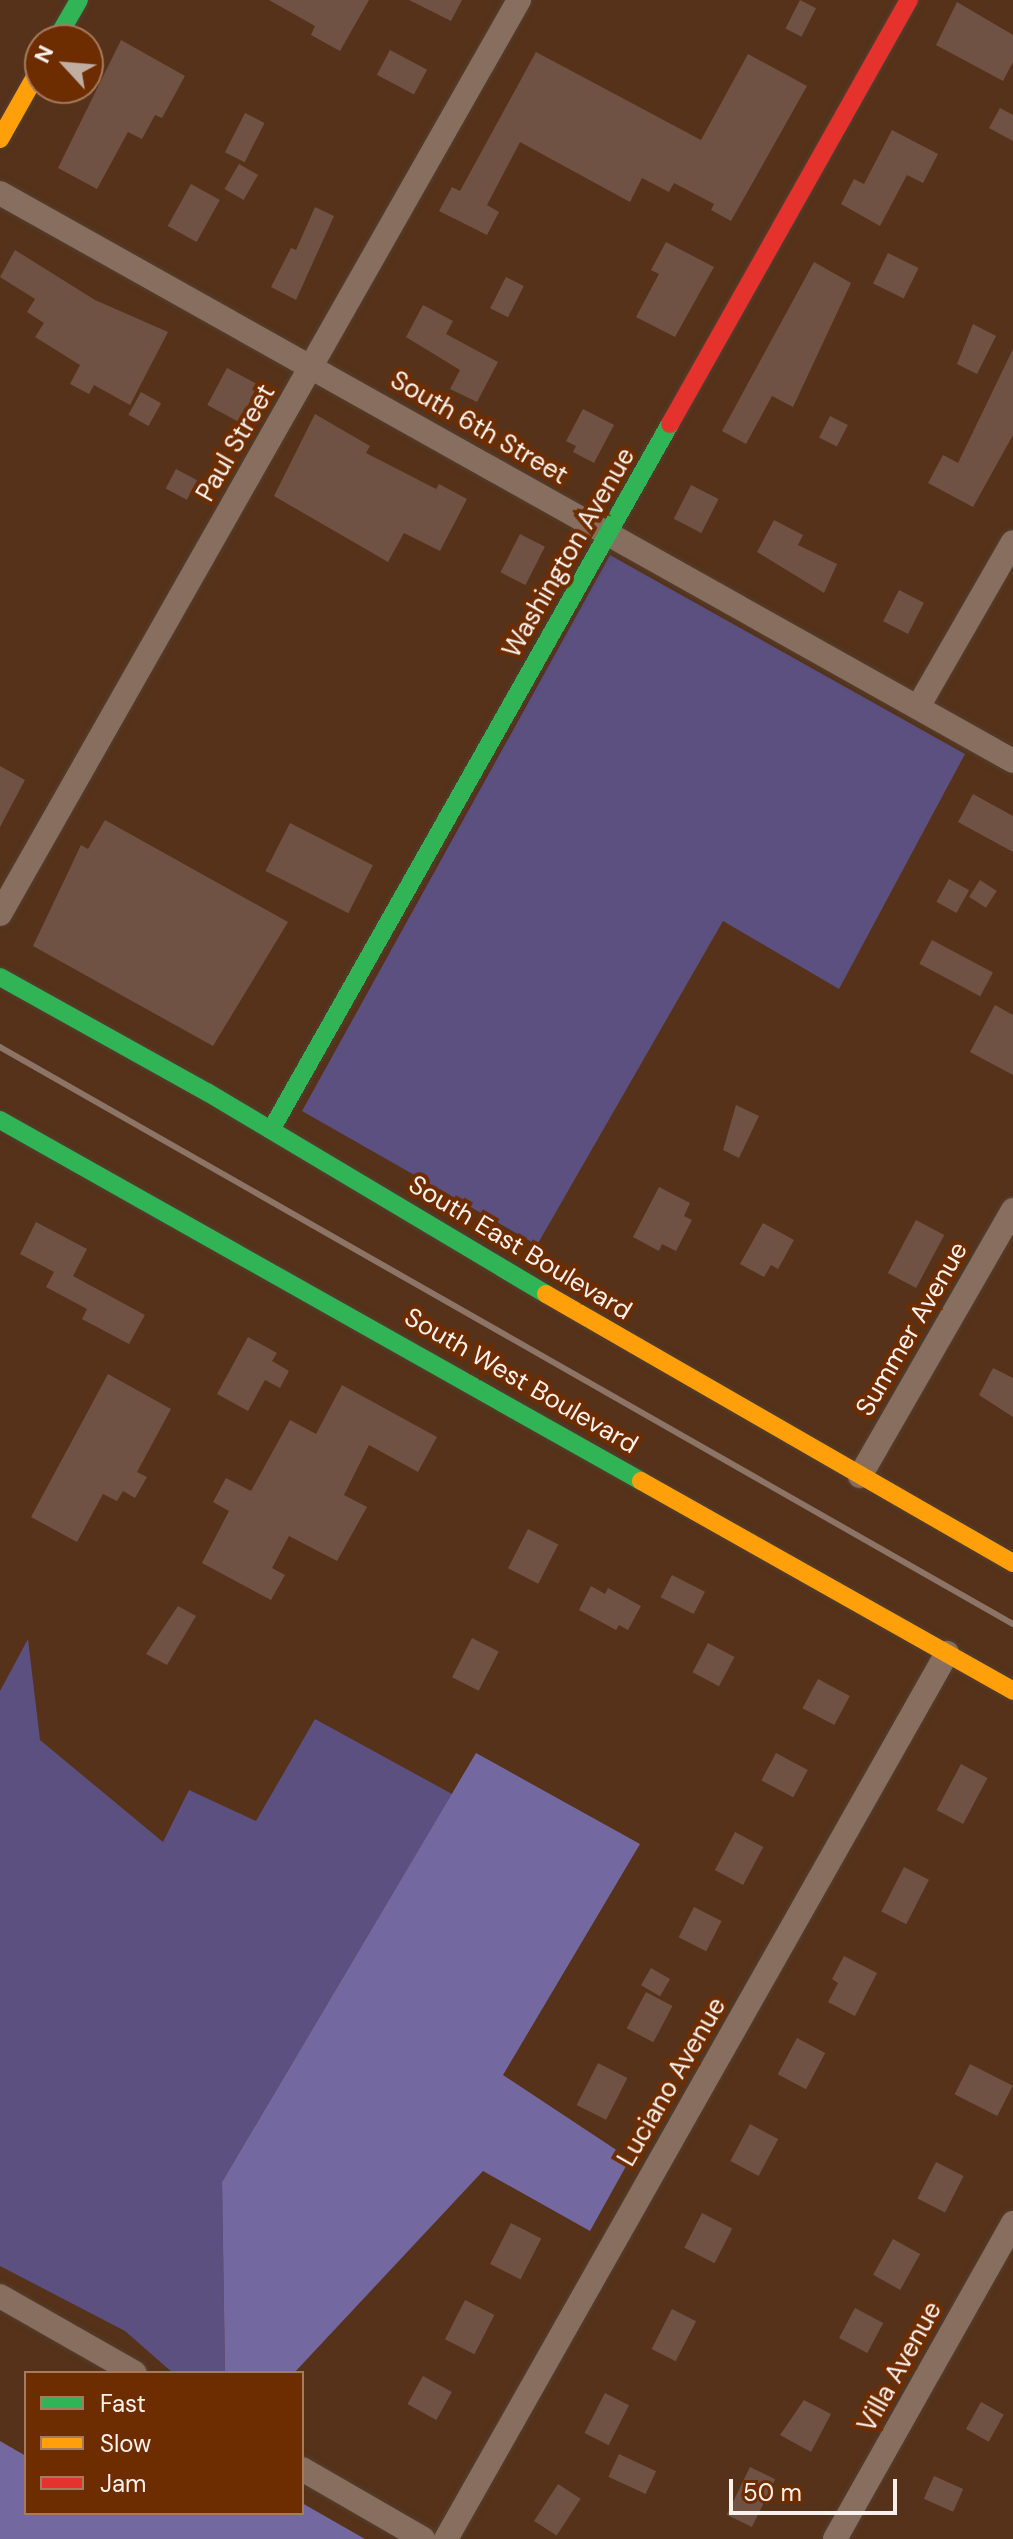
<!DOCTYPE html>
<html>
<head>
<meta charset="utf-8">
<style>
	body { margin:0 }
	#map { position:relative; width:1013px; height:2539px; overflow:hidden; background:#553219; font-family:"DM Sans",sans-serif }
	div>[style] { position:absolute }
	.green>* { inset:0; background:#5b5080 }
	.forest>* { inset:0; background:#73689f }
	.building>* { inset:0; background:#705245; transform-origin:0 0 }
	.roads { filter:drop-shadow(0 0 2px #543e30) drop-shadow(0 0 2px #543e30) }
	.street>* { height:24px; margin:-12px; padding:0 12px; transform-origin:12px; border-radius:12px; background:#886e5e }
	.fast>* { height:18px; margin:-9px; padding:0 9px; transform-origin:9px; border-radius:9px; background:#30b455 }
	.slow>* { height:18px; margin:-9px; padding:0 9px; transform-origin:9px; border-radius:9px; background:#ff9f0a }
	.jam>* { height:18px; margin:-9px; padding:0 9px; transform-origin:9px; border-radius:9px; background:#e5322d }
	.rail>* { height:6px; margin:-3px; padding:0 3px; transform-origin:3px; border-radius:3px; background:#8c7466 }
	span { translate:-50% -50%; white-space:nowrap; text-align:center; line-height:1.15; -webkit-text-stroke:8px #6e2d00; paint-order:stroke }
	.street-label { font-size:26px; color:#faf1ed }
	.legend { position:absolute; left:24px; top:2371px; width:280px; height:144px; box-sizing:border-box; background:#6e2d00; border:2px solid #a67b5f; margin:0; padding:10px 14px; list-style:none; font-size:24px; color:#faf1ed }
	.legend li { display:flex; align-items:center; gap:16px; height:40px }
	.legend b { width:40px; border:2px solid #a67b5f }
	.north { position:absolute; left:24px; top:24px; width:80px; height:80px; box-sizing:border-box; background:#6e2d00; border:2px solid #a67b5f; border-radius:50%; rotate:296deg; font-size:22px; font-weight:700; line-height:32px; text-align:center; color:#faf1ed }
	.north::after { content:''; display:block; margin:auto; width:28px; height:36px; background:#c0aea3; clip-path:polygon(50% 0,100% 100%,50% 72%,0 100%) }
	.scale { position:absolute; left:729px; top:2479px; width:168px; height:36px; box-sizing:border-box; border:4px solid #faf1ed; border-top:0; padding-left:10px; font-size:24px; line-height:28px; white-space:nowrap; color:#faf1ed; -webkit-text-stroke:6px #6e2d00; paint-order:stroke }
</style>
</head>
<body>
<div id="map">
	<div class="green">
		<div style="clip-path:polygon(610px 555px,965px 754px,839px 989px,723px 921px,537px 1245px,302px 1111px)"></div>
		<div style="clip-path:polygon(28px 1639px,40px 1740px,163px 1842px,189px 1790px,256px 1821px,315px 1719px,452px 1794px,222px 2182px,225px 2373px,173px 2373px,125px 2331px,0 2266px,0 1691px)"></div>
	</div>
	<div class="forest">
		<div style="clip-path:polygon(476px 1753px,640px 1844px,503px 2075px,630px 2159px,590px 2231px,483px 2171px,294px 2373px,225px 2373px,222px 2182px)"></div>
		<div style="clip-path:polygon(0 2441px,26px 2456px,26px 2513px,302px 2513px,302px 2503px,365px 2539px,0 2539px)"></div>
	</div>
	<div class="building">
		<div style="clip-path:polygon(269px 0,369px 0,340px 51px,311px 35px,315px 26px)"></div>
		<div style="clip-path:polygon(409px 0,462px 0,451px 21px)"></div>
		<div style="left:800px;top:0;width:18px;height:32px;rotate:27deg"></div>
		<div style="clip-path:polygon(957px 2px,1013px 35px,1013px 62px,1003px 81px,936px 45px)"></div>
		<div style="clip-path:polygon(121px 40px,185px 76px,162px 118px,155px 115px,142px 139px,128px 132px,97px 189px,58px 168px)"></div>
		<div style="left:390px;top:50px;width:42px;height:28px;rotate:28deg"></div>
		<div style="clip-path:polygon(536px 52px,701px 140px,748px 54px,807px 86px,731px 221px,711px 210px,714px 204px,674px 183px,669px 192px,642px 178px,630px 202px,520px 142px,487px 205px,499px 212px,487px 235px,439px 211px,452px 187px,460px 191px)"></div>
		<div style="clip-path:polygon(1000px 108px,1013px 115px,1013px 141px,989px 128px)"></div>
		<div style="left:245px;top:113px;width:22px;height:44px;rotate:27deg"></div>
		<div style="clip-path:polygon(892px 130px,938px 154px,923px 183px,907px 175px,880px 226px,841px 204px,854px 179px,864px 184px)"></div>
		<div style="left:239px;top:164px;width:22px;height:29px;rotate:30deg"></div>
		<div style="left:191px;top:184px;width:33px;height:48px;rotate:29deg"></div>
		<div style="clip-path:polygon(315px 207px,334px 216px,296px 300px,271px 287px,291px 248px,296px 250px)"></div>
		<div style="clip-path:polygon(666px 242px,714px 267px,675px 337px,636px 317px,659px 274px,651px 270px)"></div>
		<div style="clip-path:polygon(15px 250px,95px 300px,168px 332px,130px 405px,94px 385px,89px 394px,70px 384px,80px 365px,35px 337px,44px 323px,27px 312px,35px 299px,0 277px)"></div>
		<div style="left:888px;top:253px;width:34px;height:34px;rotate:26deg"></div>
		<div style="clip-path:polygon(814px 262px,851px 283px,793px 407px,772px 396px,746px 444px,722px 431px)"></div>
		<div style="left:506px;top:277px;width:20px;height:35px;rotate:27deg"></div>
		<div style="clip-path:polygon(423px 305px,453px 321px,446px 334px,498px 362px,477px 402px,450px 389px,460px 370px,406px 337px)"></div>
		<div style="clip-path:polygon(973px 324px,996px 336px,977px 374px,957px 364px)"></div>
		<div style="clip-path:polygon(1013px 349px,1013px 435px,973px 507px,928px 483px,943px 455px,958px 463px)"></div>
		<div style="left:227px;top:368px;width:36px;height:42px;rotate:28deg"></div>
		<div style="left:141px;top:392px;width:23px;height:26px;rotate:29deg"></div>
		<div style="clip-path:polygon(583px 409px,614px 425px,594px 463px,573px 452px,576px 446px,566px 441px)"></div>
		<div style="clip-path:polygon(315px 414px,370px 446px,366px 453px,436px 489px,439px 484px,467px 499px,440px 551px,404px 533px,388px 562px,274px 496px)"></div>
		<div style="left:830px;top:416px;width:20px;height:24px;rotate:27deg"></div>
		<div style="left:176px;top:469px;width:24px;height:22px;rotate:28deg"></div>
		<div style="left:691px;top:485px;width:31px;height:38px;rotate:27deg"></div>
		<div style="clip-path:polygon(774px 520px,803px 535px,798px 545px,837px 564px,824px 593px,757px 552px)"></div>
		<div style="left:520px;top:534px;width:28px;height:43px;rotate:27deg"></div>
		<div style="left:899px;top:590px;width:28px;height:35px;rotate:27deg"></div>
		<div style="clip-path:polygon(0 766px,25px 780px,0 827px)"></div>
		<div style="clip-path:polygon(973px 794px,1013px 816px,1013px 852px,958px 822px)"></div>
		<div style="clip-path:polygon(105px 820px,288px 922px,213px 1046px,33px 946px,81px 845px,88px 849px)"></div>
		<div style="left:290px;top:823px;width:93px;height:54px;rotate:27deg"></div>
		<div style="left:949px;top:879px;width:23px;height:26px;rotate:29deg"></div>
		<div style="left:980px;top:880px;width:20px;height:20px;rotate:33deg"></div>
		<div style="left:932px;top:940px;width:69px;height:27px;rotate:28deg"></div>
		<div style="clip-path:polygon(995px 1005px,1013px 1015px,1013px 1075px,970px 1052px)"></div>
		<div style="clip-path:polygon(736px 1105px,759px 1116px,739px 1158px,723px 1150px)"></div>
		<div style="clip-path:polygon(659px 1187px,690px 1203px,684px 1216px,692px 1220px,676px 1251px,662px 1244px,659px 1251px,633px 1237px)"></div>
		<div style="left:916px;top:1220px;width:32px;height:60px;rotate:28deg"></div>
		<div style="clip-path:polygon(36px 1222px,87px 1249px,73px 1276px,145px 1315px,129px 1344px,82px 1319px,87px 1309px,46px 1287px,54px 1272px,20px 1254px)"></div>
		<div style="clip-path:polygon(763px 1223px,794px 1240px,778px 1269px,771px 1265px,764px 1277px,740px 1264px)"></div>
		<div style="clip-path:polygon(248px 1337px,277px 1353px,272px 1361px,289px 1371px,280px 1388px,265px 1380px,248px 1411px,217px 1394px)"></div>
		<div style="clip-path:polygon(993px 1368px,1013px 1378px,1013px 1417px,979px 1395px)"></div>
		<div style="clip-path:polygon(108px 1374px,171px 1409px,137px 1472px,147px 1477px,135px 1498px,123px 1491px,117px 1501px,103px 1494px,77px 1542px,31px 1517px)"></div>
		<div style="clip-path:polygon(342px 1385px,437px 1437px,418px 1472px,369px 1445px,344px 1495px,367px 1507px,337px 1561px,289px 1536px,272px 1568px,285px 1575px,271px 1600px,202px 1563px,229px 1511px,213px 1502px,226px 1478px,251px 1491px,290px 1420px,316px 1434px)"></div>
		<div style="left:528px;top:1529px;width:34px;height:44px;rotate:27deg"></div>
		<div style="left:672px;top:1575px;width:37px;height:25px;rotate:27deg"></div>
		<div style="clip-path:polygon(591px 1586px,605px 1594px,608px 1588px,641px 1606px,628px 1630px,619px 1625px,616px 1630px,579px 1610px)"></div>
		<div style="clip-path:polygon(178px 1606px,196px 1616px,167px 1665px,146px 1654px)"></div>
		<div style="left:472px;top:1638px;width:30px;height:44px;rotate:27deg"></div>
		<div style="left:708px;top:1643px;width:30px;height:33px;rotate:28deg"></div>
		<div style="left:818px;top:1679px;width:36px;height:33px;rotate:28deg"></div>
		<div style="left:776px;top:1753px;width:36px;height:31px;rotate:28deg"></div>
		<div style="left:961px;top:1764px;width:30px;height:52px;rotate:28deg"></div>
		<div style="left:735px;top:1832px;width:32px;height:43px;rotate:28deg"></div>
		<div style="left:904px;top:1867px;width:28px;height:50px;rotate:27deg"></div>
		<div style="left:694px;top:1907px;width:31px;height:34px;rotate:27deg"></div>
		<div style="clip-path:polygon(844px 1956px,877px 1973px,855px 2016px,828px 2002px,838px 1983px,832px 1979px)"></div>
		<div style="left:651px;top:1968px;width:22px;height:20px;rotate:30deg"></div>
		<div style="left:646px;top:1992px;width:30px;height:41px;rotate:28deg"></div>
		<div style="left:797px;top:2038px;width:32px;height:41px;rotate:28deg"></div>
		<div style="left:598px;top:2063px;width:33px;height:47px;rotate:27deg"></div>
		<div style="left:970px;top:2064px;width:48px;height:34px;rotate:27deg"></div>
		<div style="left:750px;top:2124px;width:32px;height:42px;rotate:28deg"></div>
		<div style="left:936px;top:2162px;width:31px;height:41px;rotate:27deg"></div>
		<div style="left:702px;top:2213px;width:34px;height:39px;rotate:27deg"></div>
		<div style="left:511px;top:2223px;width:34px;height:46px;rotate:27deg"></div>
		<div style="left:893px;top:2239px;width:31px;height:41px;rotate:29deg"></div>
		<div style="left:465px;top:2300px;width:33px;height:44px;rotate:27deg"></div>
		<div style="left:855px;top:2308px;width:32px;height:34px;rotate:28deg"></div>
		<div style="left:672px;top:2309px;width:27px;height:45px;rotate:27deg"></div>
		<div style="left:423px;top:2376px;width:33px;height:32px;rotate:29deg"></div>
		<div style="left:605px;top:2393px;width:27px;height:45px;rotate:27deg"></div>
		<div style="clip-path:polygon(804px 2400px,831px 2414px,811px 2452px,780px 2435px)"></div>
		<div style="left:981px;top:2402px;width:26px;height:31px;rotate:29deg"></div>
		<div style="left:619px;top:2454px;width:41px;height:25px;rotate:25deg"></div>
		<div style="left:750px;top:2467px;width:28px;height:53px;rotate:26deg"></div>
		<div style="left:934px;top:2476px;width:32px;height:25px;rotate:24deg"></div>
		<div style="left:558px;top:2484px;width:27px;height:44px;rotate:33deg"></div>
	</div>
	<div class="roads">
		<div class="street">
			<div style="left:0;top:193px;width:1161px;rotate:29.28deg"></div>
			<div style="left:918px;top:707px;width:190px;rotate:-60.1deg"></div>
			<div style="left:0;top:914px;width:1051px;rotate:-60.41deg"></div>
			<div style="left:860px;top:1476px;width:307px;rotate:-60.1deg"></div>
			<div style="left:0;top:2296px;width:155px;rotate:29.7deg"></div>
			<div style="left:302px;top:2469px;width:140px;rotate:30deg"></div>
			<div style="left:446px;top:2539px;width:1018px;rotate:-60.51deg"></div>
			<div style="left:835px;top:2539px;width:363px;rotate:-60.6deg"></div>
		</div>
		<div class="fast">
			<div style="left:56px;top:40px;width:46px;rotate:-60.1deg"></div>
			<div style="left:0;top:977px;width:237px;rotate:29.1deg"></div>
			<div style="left:207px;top:1092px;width:395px;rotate:30.8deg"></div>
			<div style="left:0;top:1120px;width:736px;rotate:29.39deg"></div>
			<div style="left:271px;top:1130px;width:811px;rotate:-60.53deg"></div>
		</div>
		<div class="slow">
			<div style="left:0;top:139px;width:81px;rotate:-60.6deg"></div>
			<div style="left:546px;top:1294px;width:539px;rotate:29.94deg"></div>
			<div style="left:641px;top:1481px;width:427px;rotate:29.4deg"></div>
		</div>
		<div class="jam">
			<div style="left:670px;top:424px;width:487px;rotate:-60.6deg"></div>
		</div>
	</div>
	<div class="rail">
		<div style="left:0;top:1047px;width:1166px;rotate:29.67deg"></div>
	</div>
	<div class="street-label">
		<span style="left:479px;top:428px;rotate:30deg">South 6th Street</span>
		<span style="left:236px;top:443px;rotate:-60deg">Paul Street</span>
		<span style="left:569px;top:553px;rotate:-60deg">Washington Avenue</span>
		<span style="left:520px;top:1248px;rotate:31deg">South East Boulevard</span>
		<span style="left:912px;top:1329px;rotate:-60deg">Summer Avenue</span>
		<span style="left:521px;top:1381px;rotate:30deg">South West Boulevard</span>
		<span style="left:672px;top:2082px;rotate:-60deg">Luciano Avenue</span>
		<span style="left:900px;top:2367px;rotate:-61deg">Villa Avenue</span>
	</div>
	<ul class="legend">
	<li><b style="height:10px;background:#30b455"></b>Fast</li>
	<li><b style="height:10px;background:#ff9f0a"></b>Slow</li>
	<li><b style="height:10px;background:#e5322d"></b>Jam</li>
	</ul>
	<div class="north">N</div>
	<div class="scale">50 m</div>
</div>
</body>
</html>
